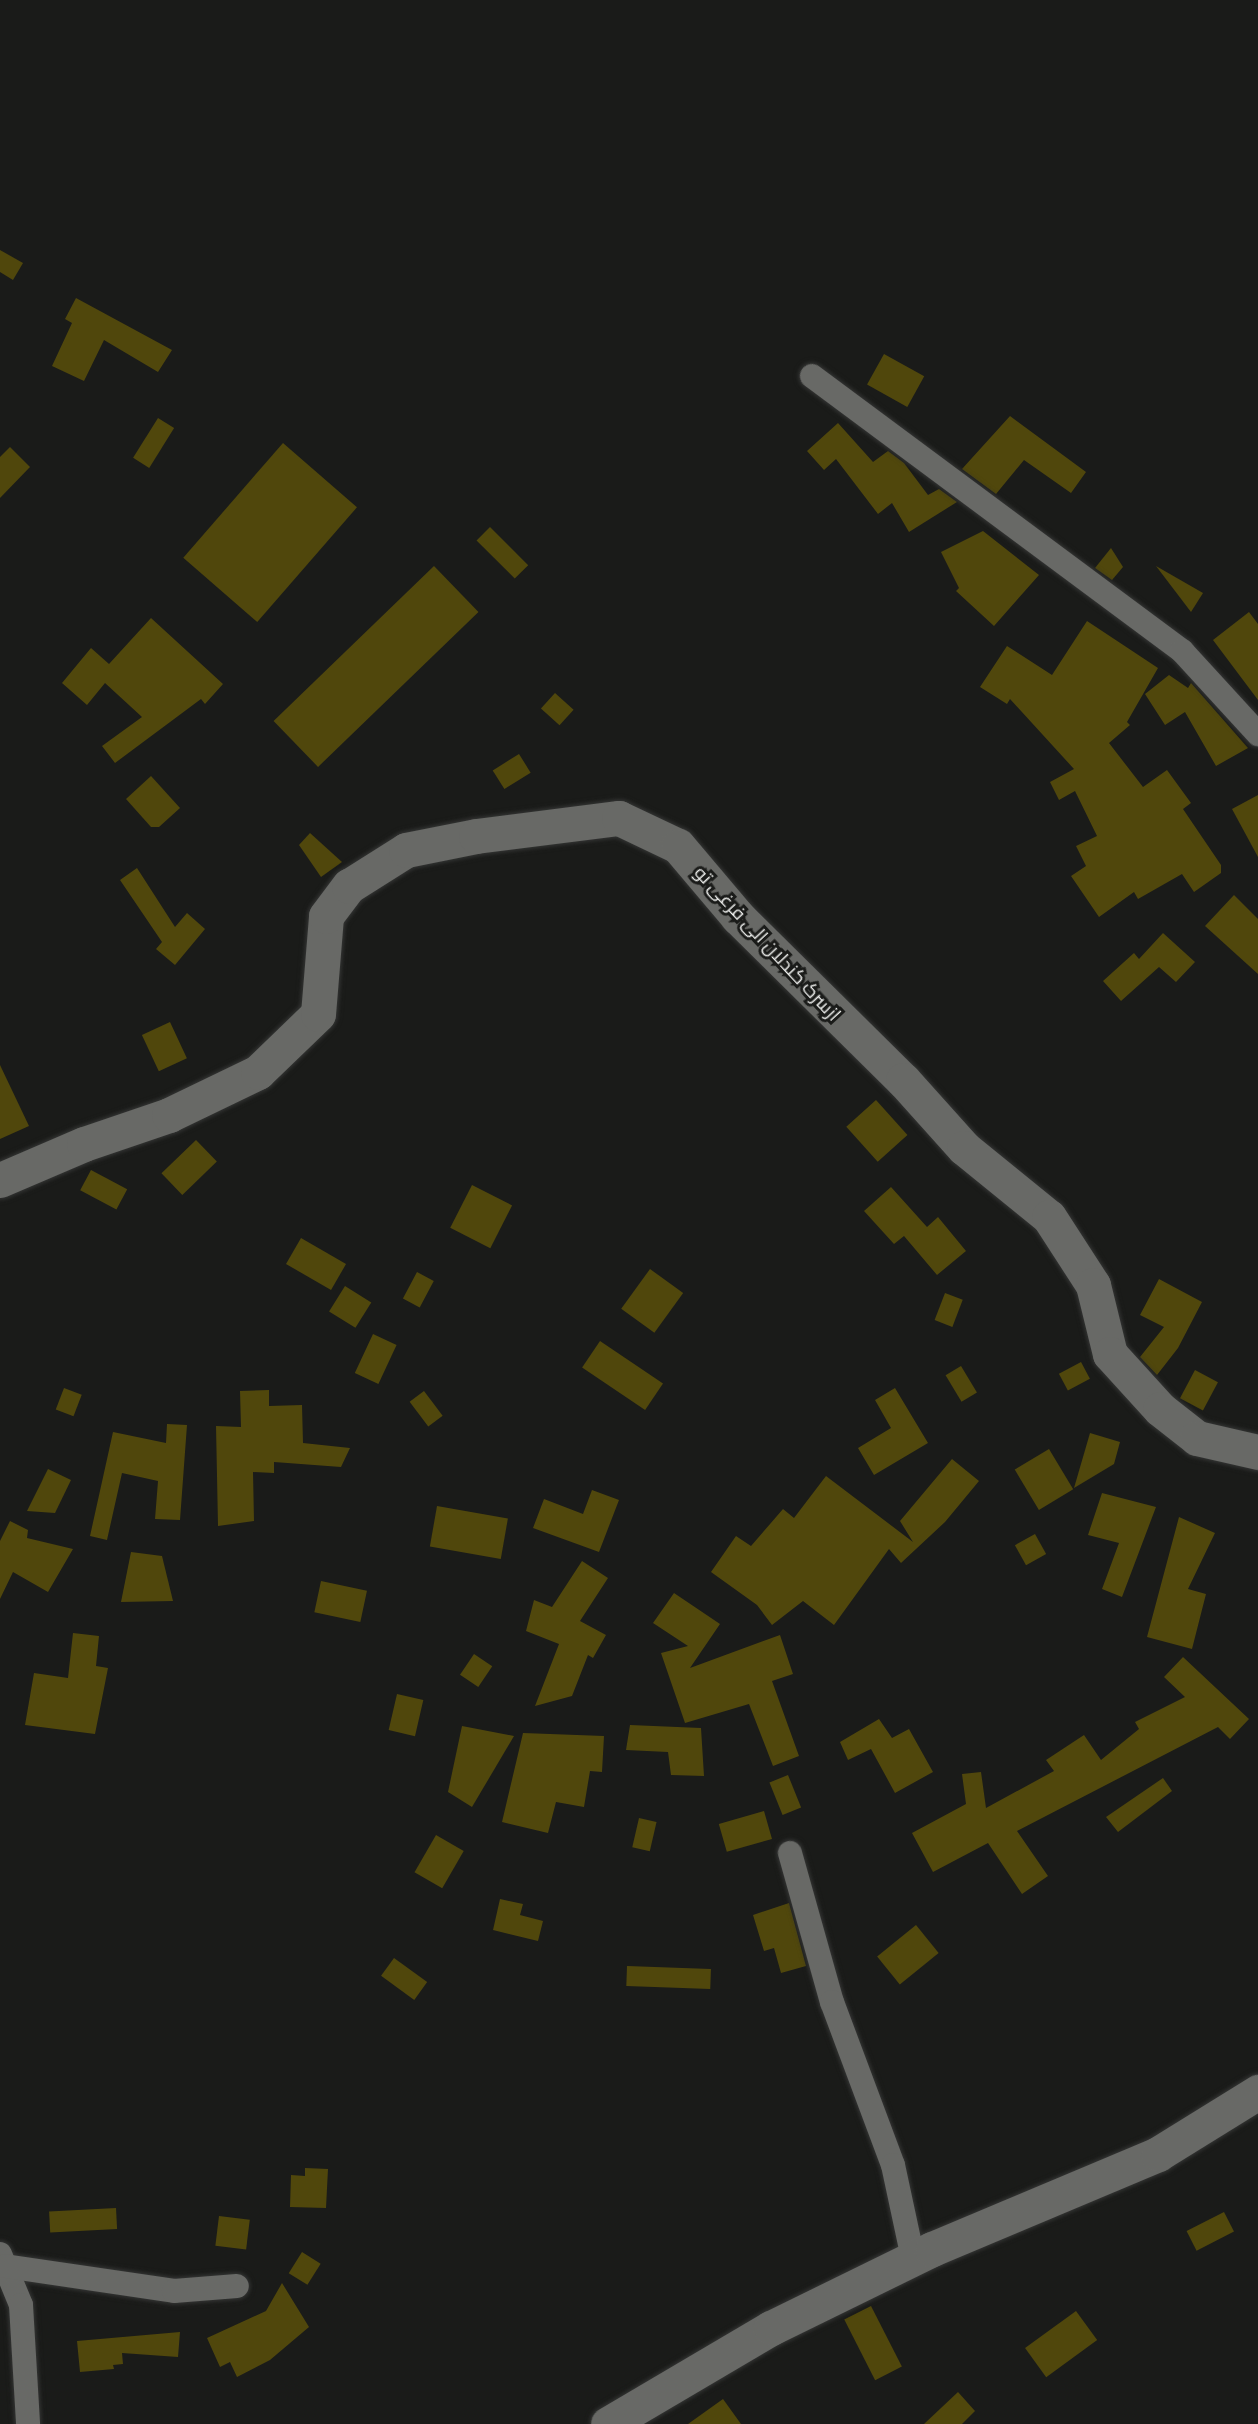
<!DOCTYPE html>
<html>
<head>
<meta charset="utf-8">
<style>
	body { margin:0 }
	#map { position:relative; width:1258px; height:2424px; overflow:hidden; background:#1a1b19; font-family:"Titillium Web",Cairo,sans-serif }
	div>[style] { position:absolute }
	.building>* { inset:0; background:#50470c; transform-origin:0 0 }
	.roads { filter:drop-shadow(0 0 2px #343534) drop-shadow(0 0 2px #343534) }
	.street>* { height:24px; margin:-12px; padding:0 12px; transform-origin:12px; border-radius:12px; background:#686966 }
	.secondary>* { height:35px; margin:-17.5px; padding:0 17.5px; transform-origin:17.5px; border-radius:17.5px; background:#686966 }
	span { translate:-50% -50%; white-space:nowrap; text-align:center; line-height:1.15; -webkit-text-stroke:6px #1a1b19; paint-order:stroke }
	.street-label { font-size:19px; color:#eff0ee }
</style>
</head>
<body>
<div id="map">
	<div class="building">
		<div style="clip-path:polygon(0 250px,23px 263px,13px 280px,0 272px)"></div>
		<div style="clip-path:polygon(76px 298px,172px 350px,158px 372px,104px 340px,84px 381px,52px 366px,72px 323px,65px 319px)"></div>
		<div style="left:884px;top:354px;width:46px;height:35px;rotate:29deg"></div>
		<div style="clip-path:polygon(1010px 416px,1086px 472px,1071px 493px,1024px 460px,996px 494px,962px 469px)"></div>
		<div style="left:158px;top:418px;width:19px;height:47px;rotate:32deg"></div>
		<div style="clip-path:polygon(838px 423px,873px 462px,888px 451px,904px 463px,928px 495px,939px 489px,957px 502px,909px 532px,892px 503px,878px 514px,836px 459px,824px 470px,807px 451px)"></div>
		<div style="left:283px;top:443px;width:98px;height:152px;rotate:41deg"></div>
		<div style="clip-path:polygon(10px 447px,30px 467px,0 498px,0 457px)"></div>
		<div style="left:490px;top:527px;width:54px;height:19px;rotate:45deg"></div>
		<div style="clip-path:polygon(983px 531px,1039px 575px,994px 626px,956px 591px,959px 588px,941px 552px)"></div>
		<div style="clip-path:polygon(1111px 548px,1123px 567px,1112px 580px,1095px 568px)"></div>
		<div style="left:434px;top:566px;width:64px;height:223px;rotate:46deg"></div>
		<div style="clip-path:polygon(1156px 566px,1203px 593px,1191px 612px)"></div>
		<div style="clip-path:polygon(1249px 612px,1258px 624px,1258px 700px,1213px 640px)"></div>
		<div style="clip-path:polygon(151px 618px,223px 684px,205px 704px,201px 699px,115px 763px,102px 746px,142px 717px,105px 683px,87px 705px,62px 683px,91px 648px,109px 664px)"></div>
		<div style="clip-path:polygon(1087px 621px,1158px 668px,1127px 722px,1130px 725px,1109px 743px,1143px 787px,1167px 770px,1191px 803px,1183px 809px,1221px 865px,1221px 873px,1194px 892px,1182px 874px,1138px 899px,1134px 892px,1099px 917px,1071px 876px,1086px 866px,1076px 846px,1097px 836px,1075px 791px,1059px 800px,1050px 782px,1074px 769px,1010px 699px,1007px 704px,980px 687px,1007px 646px,1052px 675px)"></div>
		<div style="clip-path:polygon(1169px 675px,1188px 688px,1191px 683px,1248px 748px,1216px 766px,1185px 712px,1165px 725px,1145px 694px)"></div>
		<div style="left:555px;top:693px;width:25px;height:21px;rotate:42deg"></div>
		<div style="left:519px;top:754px;width:22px;height:31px;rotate:58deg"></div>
		<div style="clip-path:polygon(151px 776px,180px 808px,159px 827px,151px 827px,126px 799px)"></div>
		<div style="clip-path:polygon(1258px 795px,1258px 857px,1232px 809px)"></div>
		<div style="clip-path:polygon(310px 833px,342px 862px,321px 877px,299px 845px)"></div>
		<div style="clip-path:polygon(137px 868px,175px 927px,187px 913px,205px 929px,175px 965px,156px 949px,162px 942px,120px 880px)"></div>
		<div style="clip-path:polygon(1234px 895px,1258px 919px,1258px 974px,1205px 926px)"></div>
		<div style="clip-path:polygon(1163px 933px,1195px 962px,1176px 982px,1159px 967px,1121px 1001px,1103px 981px,1134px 953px,1139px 959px)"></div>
		<div style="left:170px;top:1022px;width:40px;height:31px;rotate:65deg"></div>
		<div style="clip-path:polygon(0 1065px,29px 1126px,0 1139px)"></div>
		<div style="left:876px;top:1100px;width:47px;height:40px;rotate:48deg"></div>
		<div style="left:196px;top:1140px;width:30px;height:48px;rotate:46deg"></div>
		<div style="left:91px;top:1170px;width:41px;height:23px;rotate:28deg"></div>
		<div style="left:472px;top:1185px;width:45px;height:48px;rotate:27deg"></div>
		<div style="clip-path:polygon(891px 1187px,927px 1227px,938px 1217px,966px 1251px,937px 1275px,904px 1236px,894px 1244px,864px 1211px)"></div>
		<div style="left:301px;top:1238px;width:52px;height:30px;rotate:30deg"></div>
		<div style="left:650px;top:1269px;width:41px;height:49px;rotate:36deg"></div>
		<div style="left:417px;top:1272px;width:19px;height:30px;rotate:28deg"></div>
		<div style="clip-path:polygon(1159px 1279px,1202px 1302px,1178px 1348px,1157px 1375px,1140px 1357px,1164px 1327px,1140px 1315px)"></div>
		<div style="left:345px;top:1286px;width:31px;height:30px;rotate:32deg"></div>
		<div style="left:945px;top:1293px;width:19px;height:29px;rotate:21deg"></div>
		<div style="left:373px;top:1334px;width:26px;height:43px;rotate:25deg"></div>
		<div style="left:600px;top:1341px;width:76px;height:32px;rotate:34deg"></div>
		<div style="left:1081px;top:1362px;width:19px;height:25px;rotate:62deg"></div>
		<div style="left:961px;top:1366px;width:31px;height:18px;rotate:59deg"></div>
		<div style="left:1195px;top:1370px;width:26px;height:32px;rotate:28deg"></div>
		<div style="left:64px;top:1388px;width:19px;height:23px;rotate:21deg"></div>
		<div style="clip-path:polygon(895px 1388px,928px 1443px,874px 1475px,858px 1448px,891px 1428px,875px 1400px)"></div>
		<div style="clip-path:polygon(269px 1390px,269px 1406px,302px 1405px,303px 1443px,350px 1448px,341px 1467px,274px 1462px,274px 1473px,253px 1472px,254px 1521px,218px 1526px,216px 1426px,241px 1427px,240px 1391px)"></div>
		<div style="left:424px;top:1391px;width:31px;height:18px;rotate:53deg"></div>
		<div style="clip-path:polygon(167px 1424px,187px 1425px,180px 1520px,155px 1519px,158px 1481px,122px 1473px,107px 1540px,90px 1536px,113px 1432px,166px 1443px)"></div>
		<div style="clip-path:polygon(1090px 1433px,1120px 1442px,1114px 1464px,1074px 1488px)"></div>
		<div style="left:1049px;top:1449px;width:47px;height:40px;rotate:59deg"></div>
		<div style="clip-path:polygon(952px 1459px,979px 1481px,945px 1522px,901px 1563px,889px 1549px,834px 1625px,803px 1601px,772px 1625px,757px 1605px,711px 1572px,736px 1536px,751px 1546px,783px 1509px,794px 1518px,826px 1476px,913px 1542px,900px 1521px)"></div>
		<div style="clip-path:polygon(48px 1469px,71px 1480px,55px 1513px,27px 1511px)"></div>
		<div style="clip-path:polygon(592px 1490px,619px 1500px,599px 1552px,533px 1528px,544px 1499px,583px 1514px)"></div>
		<div style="clip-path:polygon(1102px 1493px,1156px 1507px,1122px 1597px,1102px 1589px,1119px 1543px,1088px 1535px)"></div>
		<div style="left:437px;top:1506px;width:72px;height:41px;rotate:10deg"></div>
		<div style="clip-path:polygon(1179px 1517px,1215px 1533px,1188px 1589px,1206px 1594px,1192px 1649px,1147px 1637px)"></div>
		<div style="clip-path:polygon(10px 1521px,28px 1530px,27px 1538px,73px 1549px,48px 1592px,13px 1572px,0 1599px,0 1541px)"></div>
		<div style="left:1035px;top:1534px;width:23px;height:23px;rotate:61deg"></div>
		<div style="clip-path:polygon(131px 1552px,162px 1556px,173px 1601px,121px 1602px)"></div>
		<div style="clip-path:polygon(582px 1561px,608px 1578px,580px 1621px,606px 1635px,593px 1658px,588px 1655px,572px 1696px,535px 1706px,559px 1644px,526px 1631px,534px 1600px,552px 1607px)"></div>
		<div style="left:321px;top:1581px;width:47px;height:32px;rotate:12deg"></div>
		<div style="clip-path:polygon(674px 1593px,720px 1624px,690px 1668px,780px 1635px,793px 1674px,772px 1681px,799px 1756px,773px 1766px,749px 1704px,685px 1723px,661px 1653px,688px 1646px,653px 1623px)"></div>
		<div style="clip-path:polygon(73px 1633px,99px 1636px,96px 1666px,108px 1668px,95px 1734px,25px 1725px,34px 1673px,68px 1678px)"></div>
		<div style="left:474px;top:1654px;width:22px;height:25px;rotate:34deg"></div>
		<div style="clip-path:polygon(1183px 1657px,1249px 1719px,1230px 1739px,1218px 1727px,1017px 1831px,1048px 1876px,1022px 1894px,988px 1843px,933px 1872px,912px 1833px,966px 1804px,962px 1774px,981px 1772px,986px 1808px,1054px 1771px,1046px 1760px,1084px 1735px,1101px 1760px,1139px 1729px,1135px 1722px,1185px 1697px,1164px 1677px)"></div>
		<div style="left:397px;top:1694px;width:27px;height:37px;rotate:13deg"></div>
		<div style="clip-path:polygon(879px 1719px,892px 1738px,909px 1729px,933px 1772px,895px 1793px,871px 1749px,848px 1760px,840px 1742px)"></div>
		<div style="clip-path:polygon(630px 1725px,701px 1728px,704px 1776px,671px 1775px,668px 1752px,626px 1750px)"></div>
		<div style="clip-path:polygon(462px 1726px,514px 1736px,472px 1807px,448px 1792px)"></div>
		<div style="clip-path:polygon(523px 1733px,604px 1736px,602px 1772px,590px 1771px,584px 1807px,556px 1802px,548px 1833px,502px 1822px)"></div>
		<div style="left:788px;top:1775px;width:35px;height:20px;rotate:68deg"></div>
		<div style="clip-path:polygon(1163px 1778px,1172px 1791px,1118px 1832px,1106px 1817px)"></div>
		<div style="left:764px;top:1811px;width:29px;height:47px;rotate:74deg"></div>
		<div style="left:639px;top:1818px;width:18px;height:30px;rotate:13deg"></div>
		<div style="left:436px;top:1835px;width:32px;height:43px;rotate:30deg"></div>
		<div style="clip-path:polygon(500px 1899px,523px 1904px,520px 1915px,543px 1921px,538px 1941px,493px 1930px)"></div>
		<div style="clip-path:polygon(789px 1903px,806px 1966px,781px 1973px,774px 1948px,764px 1951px,753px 1915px)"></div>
		<div style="left:916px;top:1925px;width:36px;height:50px;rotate:51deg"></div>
		<div style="left:394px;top:1958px;width:41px;height:22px;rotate:36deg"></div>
		<div style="left:627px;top:1966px;width:84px;height:20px;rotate:2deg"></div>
		<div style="clip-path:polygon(305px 2168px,328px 2169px,326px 2208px,290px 2207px,291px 2175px,305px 2176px)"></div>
		<div style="left:116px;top:2208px;width:21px;height:67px;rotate:87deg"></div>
		<div style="left:1224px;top:2212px;width:22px;height:42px;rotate:63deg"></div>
		<div style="left:219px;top:2216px;width:31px;height:30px;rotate:7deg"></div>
		<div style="left:302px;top:2252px;width:22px;height:25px;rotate:32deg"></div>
		<div style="clip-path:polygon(282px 2283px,309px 2327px,270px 2360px,237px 2377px,230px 2362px,220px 2367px,207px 2338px,266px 2311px)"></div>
		<div style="left:871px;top:2306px;width:68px;height:30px;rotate:63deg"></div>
		<div style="left:1076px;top:2311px;width:36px;height:63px;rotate:54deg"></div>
		<div style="clip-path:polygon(180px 2332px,178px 2357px,122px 2353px,123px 2364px,113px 2365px,114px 2369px,80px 2372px,77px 2341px)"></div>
		<div style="clip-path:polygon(958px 2392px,975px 2411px,962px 2424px,924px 2424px)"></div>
		<div style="clip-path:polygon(723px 2399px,741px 2424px,688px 2424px)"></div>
	</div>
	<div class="roads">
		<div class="street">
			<div style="left:812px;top:376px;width:461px;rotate:36.6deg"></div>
			<div style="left:1182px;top:651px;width:113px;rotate:47.5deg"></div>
			<div style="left:790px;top:1853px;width:155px;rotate:74.3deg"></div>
			<div style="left:832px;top:2002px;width:174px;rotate:69.5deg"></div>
			<div style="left:893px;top:2165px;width:95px;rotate:77.9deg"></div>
			<div style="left:0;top:2254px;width:55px;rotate:67.6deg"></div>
			<div style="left:21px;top:2305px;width:119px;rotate:86.6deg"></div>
			<div style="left:5px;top:2266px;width:171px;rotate:8.4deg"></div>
			<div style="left:174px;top:2291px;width:63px;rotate:-4.5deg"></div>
		</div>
		<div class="secondary">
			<div style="left:0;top:1180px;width:91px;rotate:-23.2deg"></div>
			<div style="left:84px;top:1144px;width:90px;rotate:-18.8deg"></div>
			<div style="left:169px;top:1115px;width:99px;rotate:-25.8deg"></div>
			<div style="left:258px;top:1072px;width:83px;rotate:-44deg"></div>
			<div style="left:318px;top:1014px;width:98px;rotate:-85.3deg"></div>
			<div style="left:326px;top:916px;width:38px;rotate:-53deg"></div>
			<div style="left:349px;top:886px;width:67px;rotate:-32.3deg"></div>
			<div style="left:406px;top:850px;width:71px;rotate:-11.3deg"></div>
			<div style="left:476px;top:836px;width:144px;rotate:-7.2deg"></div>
			<div style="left:619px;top:818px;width:65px;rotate:25.4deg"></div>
			<div style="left:678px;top:846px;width:93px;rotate:49.8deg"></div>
			<div style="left:738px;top:917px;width:232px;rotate:44.7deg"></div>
			<div style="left:903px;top:1080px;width:91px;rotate:48.1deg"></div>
			<div style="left:964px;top:1148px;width:109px;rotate:39.1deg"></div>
			<div style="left:1049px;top:1217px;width:81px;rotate:57.1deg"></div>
			<div style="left:1093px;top:1285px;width:71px;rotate:76.2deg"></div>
			<div style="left:1110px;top:1354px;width:74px;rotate:47.7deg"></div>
			<div style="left:1160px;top:1409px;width:47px;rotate:38.1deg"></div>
			<div style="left:1197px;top:1438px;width:63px;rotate:12.9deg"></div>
			<div style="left:608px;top:2424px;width:189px;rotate:-30.5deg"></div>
			<div style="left:771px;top:2328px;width:179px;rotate:-26.1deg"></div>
			<div style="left:932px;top:2249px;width:245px;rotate:-22.8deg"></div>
			<div style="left:1158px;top:2154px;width:118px;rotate:-31.8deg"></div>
		</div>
	</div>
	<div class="street-label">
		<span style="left:768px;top:943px;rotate:47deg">ازسرک کندلان الی فرغی تو</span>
	</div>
</div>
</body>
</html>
